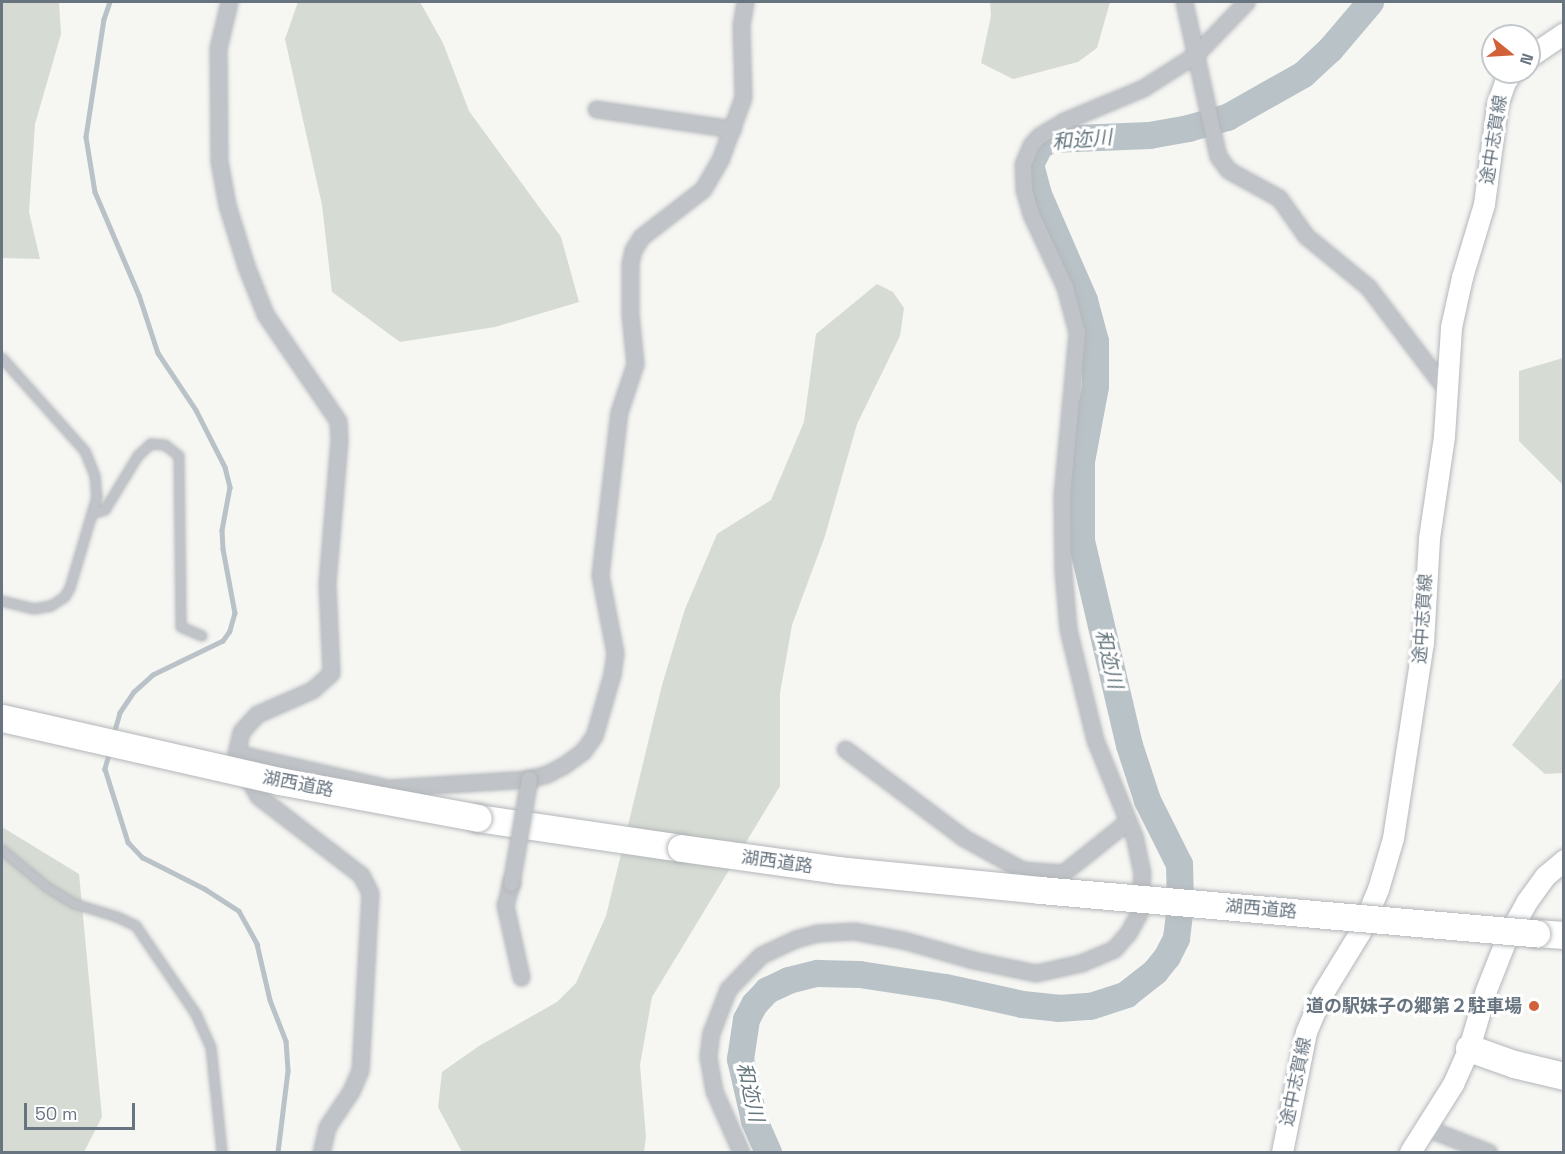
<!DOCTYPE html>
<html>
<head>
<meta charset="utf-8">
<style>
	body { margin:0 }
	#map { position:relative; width:1565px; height:1154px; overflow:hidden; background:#f6f6f3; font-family:"Space Grotesk","Noto Sans JP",sans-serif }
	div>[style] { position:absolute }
	.green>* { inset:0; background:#d6dbd3 }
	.stream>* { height:4.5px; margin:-2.25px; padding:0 2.25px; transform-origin:2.25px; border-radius:2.25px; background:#b9c2c7 }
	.river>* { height:27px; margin:-13.5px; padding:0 13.5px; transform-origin:13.5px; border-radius:13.5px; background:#b9c2c7 }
	.roads { filter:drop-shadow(0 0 2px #b3b7bb) drop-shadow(0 0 2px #b3b7bb) }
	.lane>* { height:8px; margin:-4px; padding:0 4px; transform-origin:4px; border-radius:4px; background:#c0c3c7 }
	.street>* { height:15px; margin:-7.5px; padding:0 7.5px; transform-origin:7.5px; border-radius:7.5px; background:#c0c3c7 }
	.secondary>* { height:21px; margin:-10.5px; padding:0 10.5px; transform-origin:10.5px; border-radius:10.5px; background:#fff }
	.highway>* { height:27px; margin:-13.5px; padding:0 13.5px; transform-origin:13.5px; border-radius:13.5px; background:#fff }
	.bridges { filter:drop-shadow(0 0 2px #b3b6b9) drop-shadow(0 0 2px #b3b6b9) }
	.street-bridge>* { height:15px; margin:-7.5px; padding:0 7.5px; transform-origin:7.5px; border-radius:7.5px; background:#c0c3c7 }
	.highway-bridge>* { height:27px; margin:-13.5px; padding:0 13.5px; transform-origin:13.5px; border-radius:13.5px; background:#fff }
	.dots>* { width:16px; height:16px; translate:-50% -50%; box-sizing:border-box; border:3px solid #fff; border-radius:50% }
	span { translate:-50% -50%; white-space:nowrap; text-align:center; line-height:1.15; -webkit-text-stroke:6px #fff; paint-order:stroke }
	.street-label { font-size:18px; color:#687581 }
	.poi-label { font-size:18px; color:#687581; font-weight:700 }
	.right { translate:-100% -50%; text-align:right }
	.water-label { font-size:20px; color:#64767e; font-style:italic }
	.frame { position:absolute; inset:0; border:3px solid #687581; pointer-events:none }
	.north { position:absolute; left:1481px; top:24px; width:60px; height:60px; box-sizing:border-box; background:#fff; border:2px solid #c3c8cd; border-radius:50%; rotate:108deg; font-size:16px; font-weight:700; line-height:24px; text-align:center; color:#687581 }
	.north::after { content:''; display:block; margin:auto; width:21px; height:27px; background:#d16139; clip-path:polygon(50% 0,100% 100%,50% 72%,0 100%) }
	.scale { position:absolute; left:24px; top:1103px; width:111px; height:27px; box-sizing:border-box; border:3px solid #687581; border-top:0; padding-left:8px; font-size:18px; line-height:21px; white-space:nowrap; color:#687581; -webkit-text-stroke:4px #fff; paint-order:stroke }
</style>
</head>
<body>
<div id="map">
	<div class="green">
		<div style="clip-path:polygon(2px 2px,59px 2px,61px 34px,35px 124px,29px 212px,40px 259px,2px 258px)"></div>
		<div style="clip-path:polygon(298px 2px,420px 2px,443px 43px,469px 111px,561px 237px,579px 302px,495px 327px,400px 342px,332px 292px,322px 205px,285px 39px)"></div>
		<div style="clip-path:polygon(990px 2px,1110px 2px,1097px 48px,1078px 62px,1013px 79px,981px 63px,991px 16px)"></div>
		<div style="clip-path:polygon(877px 284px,893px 292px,904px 308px,900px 336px,857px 424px,825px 536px,792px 625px,780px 693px,780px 786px,652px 997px,640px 1065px,646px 1137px,644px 1152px,462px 1152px,438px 1107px,442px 1072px,479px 1046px,557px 1002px,576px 983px,606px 916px,662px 685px,685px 609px,717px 534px,771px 500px,804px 422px,816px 334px)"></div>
		<div style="clip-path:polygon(1563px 358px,1564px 358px,1563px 485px,1519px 441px,1519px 371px)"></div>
		<div style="clip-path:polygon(1563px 677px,1563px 773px,1545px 774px,1512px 745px)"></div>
		<div style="clip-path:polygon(2px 827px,79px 874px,102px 1117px,84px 1152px,2px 1152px)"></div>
	</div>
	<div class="stream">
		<div style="left:110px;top:2px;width:18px;rotate:109deg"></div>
		<div style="left:104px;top:19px;width:119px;rotate:98.7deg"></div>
		<div style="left:86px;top:137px;width:56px;rotate:80.7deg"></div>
		<div style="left:95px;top:192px;width:112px;rotate:66.9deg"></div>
		<div style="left:139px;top:295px;width:61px;rotate:71.9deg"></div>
		<div style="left:158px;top:353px;width:69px;rotate:56.3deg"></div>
		<div style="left:196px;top:410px;width:64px;rotate:63deg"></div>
		<div style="left:225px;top:467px;width:21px;rotate:76deg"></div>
		<div style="left:230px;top:487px;width:44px;rotate:100.5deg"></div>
		<div style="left:222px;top:530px;width:19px;rotate:87deg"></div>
		<div style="left:223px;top:549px;width:65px;rotate:79.4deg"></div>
		<div style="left:235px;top:613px;width:19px;rotate:106deg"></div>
		<div style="left:230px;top:631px;width:12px;rotate:125deg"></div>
		<div style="left:223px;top:641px;width:78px;rotate:154.1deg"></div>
		<div style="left:153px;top:675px;width:25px;rotate:138deg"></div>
		<div style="left:134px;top:692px;width:25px;rotate:124deg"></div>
		<div style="left:120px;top:713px;width:22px;rotate:106deg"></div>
		<div style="left:110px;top:751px;width:19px;rotate:106deg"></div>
		<div style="left:105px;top:769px;width:77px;rotate:72.5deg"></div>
		<div style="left:128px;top:842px;width:21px;rotate:47deg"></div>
		<div style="left:142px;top:857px;width:71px;rotate:26.9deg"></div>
		<div style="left:205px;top:889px;width:40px;rotate:32.9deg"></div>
		<div style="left:239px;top:911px;width:38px;rotate:61deg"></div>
		<div style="left:257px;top:944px;width:57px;rotate:76.9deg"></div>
		<div style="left:270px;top:1000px;width:44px;rotate:68.7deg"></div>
		<div style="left:286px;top:1041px;width:30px;rotate:86deg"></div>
		<div style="left:288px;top:1071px;width:82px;rotate:97deg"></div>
	</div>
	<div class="river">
		<div style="left:768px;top:1152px;width:35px;rotate:-114deg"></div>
		<div style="left:754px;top:1120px;width:63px;rotate:-102.9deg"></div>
		<div style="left:740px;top:1059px;width:40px;rotate:-81.5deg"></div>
		<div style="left:746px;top:1019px;width:17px;rotate:-62deg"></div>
		<div style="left:754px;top:1004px;width:19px;rotate:-47deg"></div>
		<div style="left:767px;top:990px;width:23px;rotate:-25deg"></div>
		<div style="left:788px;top:980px;width:30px;rotate:-14deg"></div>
		<div style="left:817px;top:973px;width:42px;rotate:1.4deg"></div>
		<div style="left:859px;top:974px;width:87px;rotate:8.6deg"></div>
		<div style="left:945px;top:987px;width:79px;rotate:12.4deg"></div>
		<div style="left:1022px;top:1004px;width:36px;rotate:6deg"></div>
		<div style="left:1058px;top:1008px;width:32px;rotate:-4deg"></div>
		<div style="left:1090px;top:1006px;width:38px;rotate:-18deg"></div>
		<div style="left:1126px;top:994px;width:37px;rotate:-38deg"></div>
		<div style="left:1155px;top:971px;width:19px;rotate:-51deg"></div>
		<div style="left:1167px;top:956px;width:20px;rotate:-63deg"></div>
		<div style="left:1176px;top:938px;width:31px;rotate:-83deg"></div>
		<div style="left:1180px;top:907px;width:43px;rotate:-91.3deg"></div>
		<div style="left:1179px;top:864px;width:72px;rotate:-116.6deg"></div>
		<div style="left:1147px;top:800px;width:58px;rotate:-108.1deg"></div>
		<div style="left:1129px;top:745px;width:210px;rotate:-103.2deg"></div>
		<div style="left:1081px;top:541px;width:80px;rotate:-90deg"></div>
		<div style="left:1081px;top:461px;width:76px;rotate:-79.4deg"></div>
		<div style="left:1095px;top:386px;width:45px;rotate:-90deg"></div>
		<div style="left:1095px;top:341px;width:42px;rotate:-105deg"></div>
		<div style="left:1084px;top:300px;width:116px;rotate:-113.5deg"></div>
		<div style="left:1038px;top:194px;width:31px;rotate:-105deg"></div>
		<div style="left:1030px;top:164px;width:20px;rotate:-63deg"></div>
		<div style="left:1039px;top:146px;width:13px;rotate:-32deg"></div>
		<div style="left:1050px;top:139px;width:99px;rotate:-2.3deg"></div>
		<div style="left:1149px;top:135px;width:40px;rotate:-10deg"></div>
		<div style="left:1188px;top:128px;width:41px;rotate:-15.8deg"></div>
		<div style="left:1227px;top:117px;width:87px;rotate:-29.5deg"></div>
		<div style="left:1303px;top:74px;width:37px;rotate:-43deg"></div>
		<div style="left:1330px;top:49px;width:62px;rotate:-49.6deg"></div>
	</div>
	<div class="roads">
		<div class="lane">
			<div style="left:2px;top:358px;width:125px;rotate:48.3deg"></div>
			<div style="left:85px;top:451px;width:27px;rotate:68deg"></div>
			<div style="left:95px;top:476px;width:21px;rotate:85deg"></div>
			<div style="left:97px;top:497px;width:95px;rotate:106.5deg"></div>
			<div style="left:70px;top:588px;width:10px;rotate:119deg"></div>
			<div style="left:65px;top:597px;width:17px;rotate:147deg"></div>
			<div style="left:51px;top:606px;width:17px;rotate:170deg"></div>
			<div style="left:34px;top:609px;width:33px;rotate:-166deg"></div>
			<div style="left:92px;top:514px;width:14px;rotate:-17deg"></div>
			<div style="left:105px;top:510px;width:63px;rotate:-58.6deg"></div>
			<div style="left:138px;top:456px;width:18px;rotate:-43deg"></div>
			<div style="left:151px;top:444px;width:14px;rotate:4deg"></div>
			<div style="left:165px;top:445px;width:18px;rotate:38deg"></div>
			<div style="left:179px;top:456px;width:171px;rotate:89.3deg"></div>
			<div style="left:181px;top:627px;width:23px;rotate:23deg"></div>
			<div style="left:2px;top:850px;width:60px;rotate:39.6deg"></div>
			<div style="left:48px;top:888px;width:31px;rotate:31deg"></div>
			<div style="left:75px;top:904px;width:44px;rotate:17.2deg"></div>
			<div style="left:117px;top:917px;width:21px;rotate:25deg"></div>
			<div style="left:136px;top:926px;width:107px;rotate:55.7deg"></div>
			<div style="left:196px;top:1014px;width:36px;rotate:66deg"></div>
			<div style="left:211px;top:1047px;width:106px;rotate:84deg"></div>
		</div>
		<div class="street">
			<div style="left:229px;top:2px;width:47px;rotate:103.4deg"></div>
			<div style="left:218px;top:48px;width:113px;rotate:89.5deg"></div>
			<div style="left:219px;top:161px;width:45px;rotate:79.7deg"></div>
			<div style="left:227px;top:205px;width:64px;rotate:72.7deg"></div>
			<div style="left:246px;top:266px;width:52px;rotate:68.4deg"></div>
			<div style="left:265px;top:314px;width:130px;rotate:55.7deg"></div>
			<div style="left:338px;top:421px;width:19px;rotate:87deg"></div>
			<div style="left:339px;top:440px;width:144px;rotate:94.8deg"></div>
			<div style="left:327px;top:584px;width:89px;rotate:87.4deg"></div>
			<div style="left:331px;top:673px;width:25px;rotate:138deg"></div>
			<div style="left:312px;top:690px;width:60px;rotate:156.4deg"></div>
			<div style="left:257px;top:714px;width:24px;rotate:132deg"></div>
			<div style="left:241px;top:732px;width:22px;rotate:103deg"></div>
			<div style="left:236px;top:753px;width:48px;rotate:62.9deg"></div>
			<div style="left:258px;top:796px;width:130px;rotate:37.5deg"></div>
			<div style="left:361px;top:875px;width:20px;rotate:63deg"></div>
			<div style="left:370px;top:893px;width:177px;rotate:93.2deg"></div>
			<div style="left:360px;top:1070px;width:23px;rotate:113deg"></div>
			<div style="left:351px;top:1091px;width:43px;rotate:123.7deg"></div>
			<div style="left:327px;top:1127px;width:26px;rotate:103deg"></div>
			<div style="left:1184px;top:2px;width:158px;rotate:77.6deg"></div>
			<div style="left:1218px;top:156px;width:17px;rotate:54deg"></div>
			<div style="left:1228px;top:170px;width:58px;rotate:28.8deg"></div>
			<div style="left:1279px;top:198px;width:47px;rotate:54.6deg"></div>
			<div style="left:1306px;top:236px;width:80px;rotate:39.4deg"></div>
			<div style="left:1368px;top:287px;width:131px;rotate:52.8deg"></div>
			<div style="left:596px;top:109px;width:138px;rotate:8.3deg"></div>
			<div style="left:845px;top:749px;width:149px;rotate:36.8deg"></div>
			<div style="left:964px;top:838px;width:66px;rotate:28.9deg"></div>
			<div style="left:1022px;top:870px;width:41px;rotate:4.2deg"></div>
			<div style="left:1063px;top:873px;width:83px;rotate:-38.7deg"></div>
			<div style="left:236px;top:753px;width:156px;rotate:13deg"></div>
			<div style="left:388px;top:788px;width:141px;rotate:-3.7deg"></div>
			<div style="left:529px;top:779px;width:19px;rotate:-16deg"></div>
			<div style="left:547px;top:774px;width:19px;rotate:-28deg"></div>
			<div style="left:564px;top:765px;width:24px;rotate:-36deg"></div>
			<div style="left:583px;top:751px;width:19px;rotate:-54deg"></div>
			<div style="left:594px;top:736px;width:65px;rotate:-73.8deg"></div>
			<div style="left:612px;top:674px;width:21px;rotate:-82deg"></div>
			<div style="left:615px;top:653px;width:79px;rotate:-100.9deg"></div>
			<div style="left:600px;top:575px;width:164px;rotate:-83.4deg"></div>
			<div style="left:619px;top:412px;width:51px;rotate:-71.6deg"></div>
			<div style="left:635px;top:364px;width:50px;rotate:-95.7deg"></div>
			<div style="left:630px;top:314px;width:50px;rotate:-90deg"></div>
			<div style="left:630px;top:264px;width:14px;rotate:-78deg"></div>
			<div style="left:633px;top:250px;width:15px;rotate:-58deg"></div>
			<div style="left:641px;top:237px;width:78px;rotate:-37.7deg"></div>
			<div style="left:703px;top:189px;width:34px;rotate:-60deg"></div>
			<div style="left:720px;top:160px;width:67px;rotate:-69.9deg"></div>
			<div style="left:743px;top:97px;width:72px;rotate:-91.6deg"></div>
			<div style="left:741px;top:25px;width:23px;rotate:-80deg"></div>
			<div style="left:511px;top:883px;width:23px;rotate:105deg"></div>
			<div style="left:505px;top:905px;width:74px;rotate:77.5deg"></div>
			<div style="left:1427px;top:1128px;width:66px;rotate:21.5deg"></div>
			<div style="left:741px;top:1152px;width:67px;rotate:-113.9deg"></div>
			<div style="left:714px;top:1091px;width:36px;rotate:-100deg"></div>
			<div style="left:708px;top:1056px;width:23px;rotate:-83deg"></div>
			<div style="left:711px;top:1033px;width:47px;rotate:-68.9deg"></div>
			<div style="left:728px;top:989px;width:47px;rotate:-45.9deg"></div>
			<div style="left:761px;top:955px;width:38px;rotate:-25deg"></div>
			<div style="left:795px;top:939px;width:23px;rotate:-15deg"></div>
			<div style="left:817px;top:933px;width:37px;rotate:-3deg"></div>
			<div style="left:854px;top:931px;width:50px;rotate:10.4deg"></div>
			<div style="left:903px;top:940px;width:73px;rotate:15.9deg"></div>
			<div style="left:973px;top:960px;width:64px;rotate:11.7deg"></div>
			<div style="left:1036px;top:973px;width:46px;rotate:-12.5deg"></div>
			<div style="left:1081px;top:963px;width:36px;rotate:-23deg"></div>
			<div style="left:1114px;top:949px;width:21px;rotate:-49deg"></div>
			<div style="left:1128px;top:933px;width:23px;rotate:-61deg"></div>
			<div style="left:1139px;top:913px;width:40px;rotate:-85.7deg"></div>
			<div style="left:1142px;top:873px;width:38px;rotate:-102deg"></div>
			<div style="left:1134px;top:836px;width:104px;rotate:-112.1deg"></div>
			<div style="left:1095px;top:740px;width:114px;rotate:-103.7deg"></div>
			<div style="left:1068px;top:629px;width:58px;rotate:-94.9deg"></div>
			<div style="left:1063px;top:571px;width:76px;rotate:-90.8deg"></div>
			<div style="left:1062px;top:495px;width:164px;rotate:-84.7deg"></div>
			<div style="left:1077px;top:332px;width:47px;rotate:-104.9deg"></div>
			<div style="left:1065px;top:287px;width:81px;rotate:-115deg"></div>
			<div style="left:1031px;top:214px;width:25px;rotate:-106deg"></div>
			<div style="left:1024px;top:190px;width:26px;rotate:-92deg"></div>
			<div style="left:1023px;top:164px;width:21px;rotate:-67deg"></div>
			<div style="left:1031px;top:145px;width:12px;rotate:-48deg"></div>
			<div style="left:1039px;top:136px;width:29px;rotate:-31deg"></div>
			<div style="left:1064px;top:121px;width:86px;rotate:-22.7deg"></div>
			<div style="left:1143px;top:88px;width:62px;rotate:-32.4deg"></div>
			<div style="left:1195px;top:55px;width:74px;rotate:-46.1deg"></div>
		</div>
		<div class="secondary">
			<div style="left:1529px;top:57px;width:42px;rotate:-34.4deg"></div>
			<div style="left:1282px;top:1152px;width:122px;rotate:-78.7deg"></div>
			<div style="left:1306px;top:1032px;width:41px;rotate:-67.2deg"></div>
			<div style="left:1322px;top:994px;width:73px;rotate:-58.5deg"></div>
			<div style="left:1360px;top:932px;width:47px;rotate:-67.3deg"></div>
			<div style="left:1378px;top:889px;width:53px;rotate:-73.6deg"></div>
			<div style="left:1393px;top:838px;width:197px;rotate:-81.3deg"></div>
			<div style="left:1423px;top:643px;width:105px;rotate:-86.7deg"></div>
			<div style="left:1429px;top:538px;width:103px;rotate:-81.6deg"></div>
			<div style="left:1444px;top:436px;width:109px;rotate:-86.3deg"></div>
			<div style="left:1451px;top:327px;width:51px;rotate:-77.6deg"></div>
			<div style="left:1462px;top:277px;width:76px;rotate:-73.2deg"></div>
			<div style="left:1484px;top:204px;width:100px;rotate:-82.5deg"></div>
			<div style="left:1497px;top:105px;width:24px;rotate:-71deg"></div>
			<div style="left:1505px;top:82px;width:12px;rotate:-55deg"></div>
			<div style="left:1410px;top:1152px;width:80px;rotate:-57.7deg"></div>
			<div style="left:1453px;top:1084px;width:39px;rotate:-66deg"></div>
			<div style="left:1469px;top:1048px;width:60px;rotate:-73.7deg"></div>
			<div style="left:1486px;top:990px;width:57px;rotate:-68.4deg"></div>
			<div style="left:1507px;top:937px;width:41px;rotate:-60.9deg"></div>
			<div style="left:1527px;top:901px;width:31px;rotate:-54deg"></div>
			<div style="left:1545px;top:876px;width:25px;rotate:-40deg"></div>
		</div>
		<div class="highway">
			<div style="left:478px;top:818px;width:205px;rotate:8.4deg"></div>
			<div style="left:1536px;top:933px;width:28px;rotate:4deg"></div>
			<div style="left:1469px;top:1048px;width:48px;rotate:19.6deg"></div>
			<div style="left:1514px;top:1064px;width:51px;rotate:13.5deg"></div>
		</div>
	</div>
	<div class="bridges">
		<div class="street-bridge">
			<div style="left:511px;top:883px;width:106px;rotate:-80.2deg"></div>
		</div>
		<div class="highway-bridge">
			<div style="left:2px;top:718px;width:284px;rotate:12.8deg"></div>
			<div style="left:279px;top:781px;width:202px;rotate:10.5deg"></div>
			<div style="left:681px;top:848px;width:158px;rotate:8deg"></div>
			<div style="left:837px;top:870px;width:204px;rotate:5.6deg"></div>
			<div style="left:1040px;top:890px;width:498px;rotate:5deg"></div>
		</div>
	</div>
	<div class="dots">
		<div style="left:1534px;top:1006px;background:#d16139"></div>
	</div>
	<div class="street-label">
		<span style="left:1494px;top:140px;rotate:-81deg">途中志賀線</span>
		<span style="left:1423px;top:619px;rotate:-86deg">途中志賀線</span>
		<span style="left:298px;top:784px;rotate:11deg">湖西道路</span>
		<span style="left:777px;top:862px;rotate:8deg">湖西道路</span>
		<span style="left:1261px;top:909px;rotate:5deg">湖西道路</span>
		<span style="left:1296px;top:1082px;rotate:-78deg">途中志賀線</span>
	</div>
	<div class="poi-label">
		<span class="right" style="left:1522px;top:1006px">道の駅妹子の郷第２駐車場</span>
	</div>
	<div class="water-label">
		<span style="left:1082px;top:140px;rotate:-5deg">和迩川</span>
		<span style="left:1109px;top:659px;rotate:77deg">和迩川</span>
		<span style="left:750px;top:1092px;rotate:77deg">和迩川</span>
	</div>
	<div class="frame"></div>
	<div class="north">N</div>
	<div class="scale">50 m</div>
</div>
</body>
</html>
